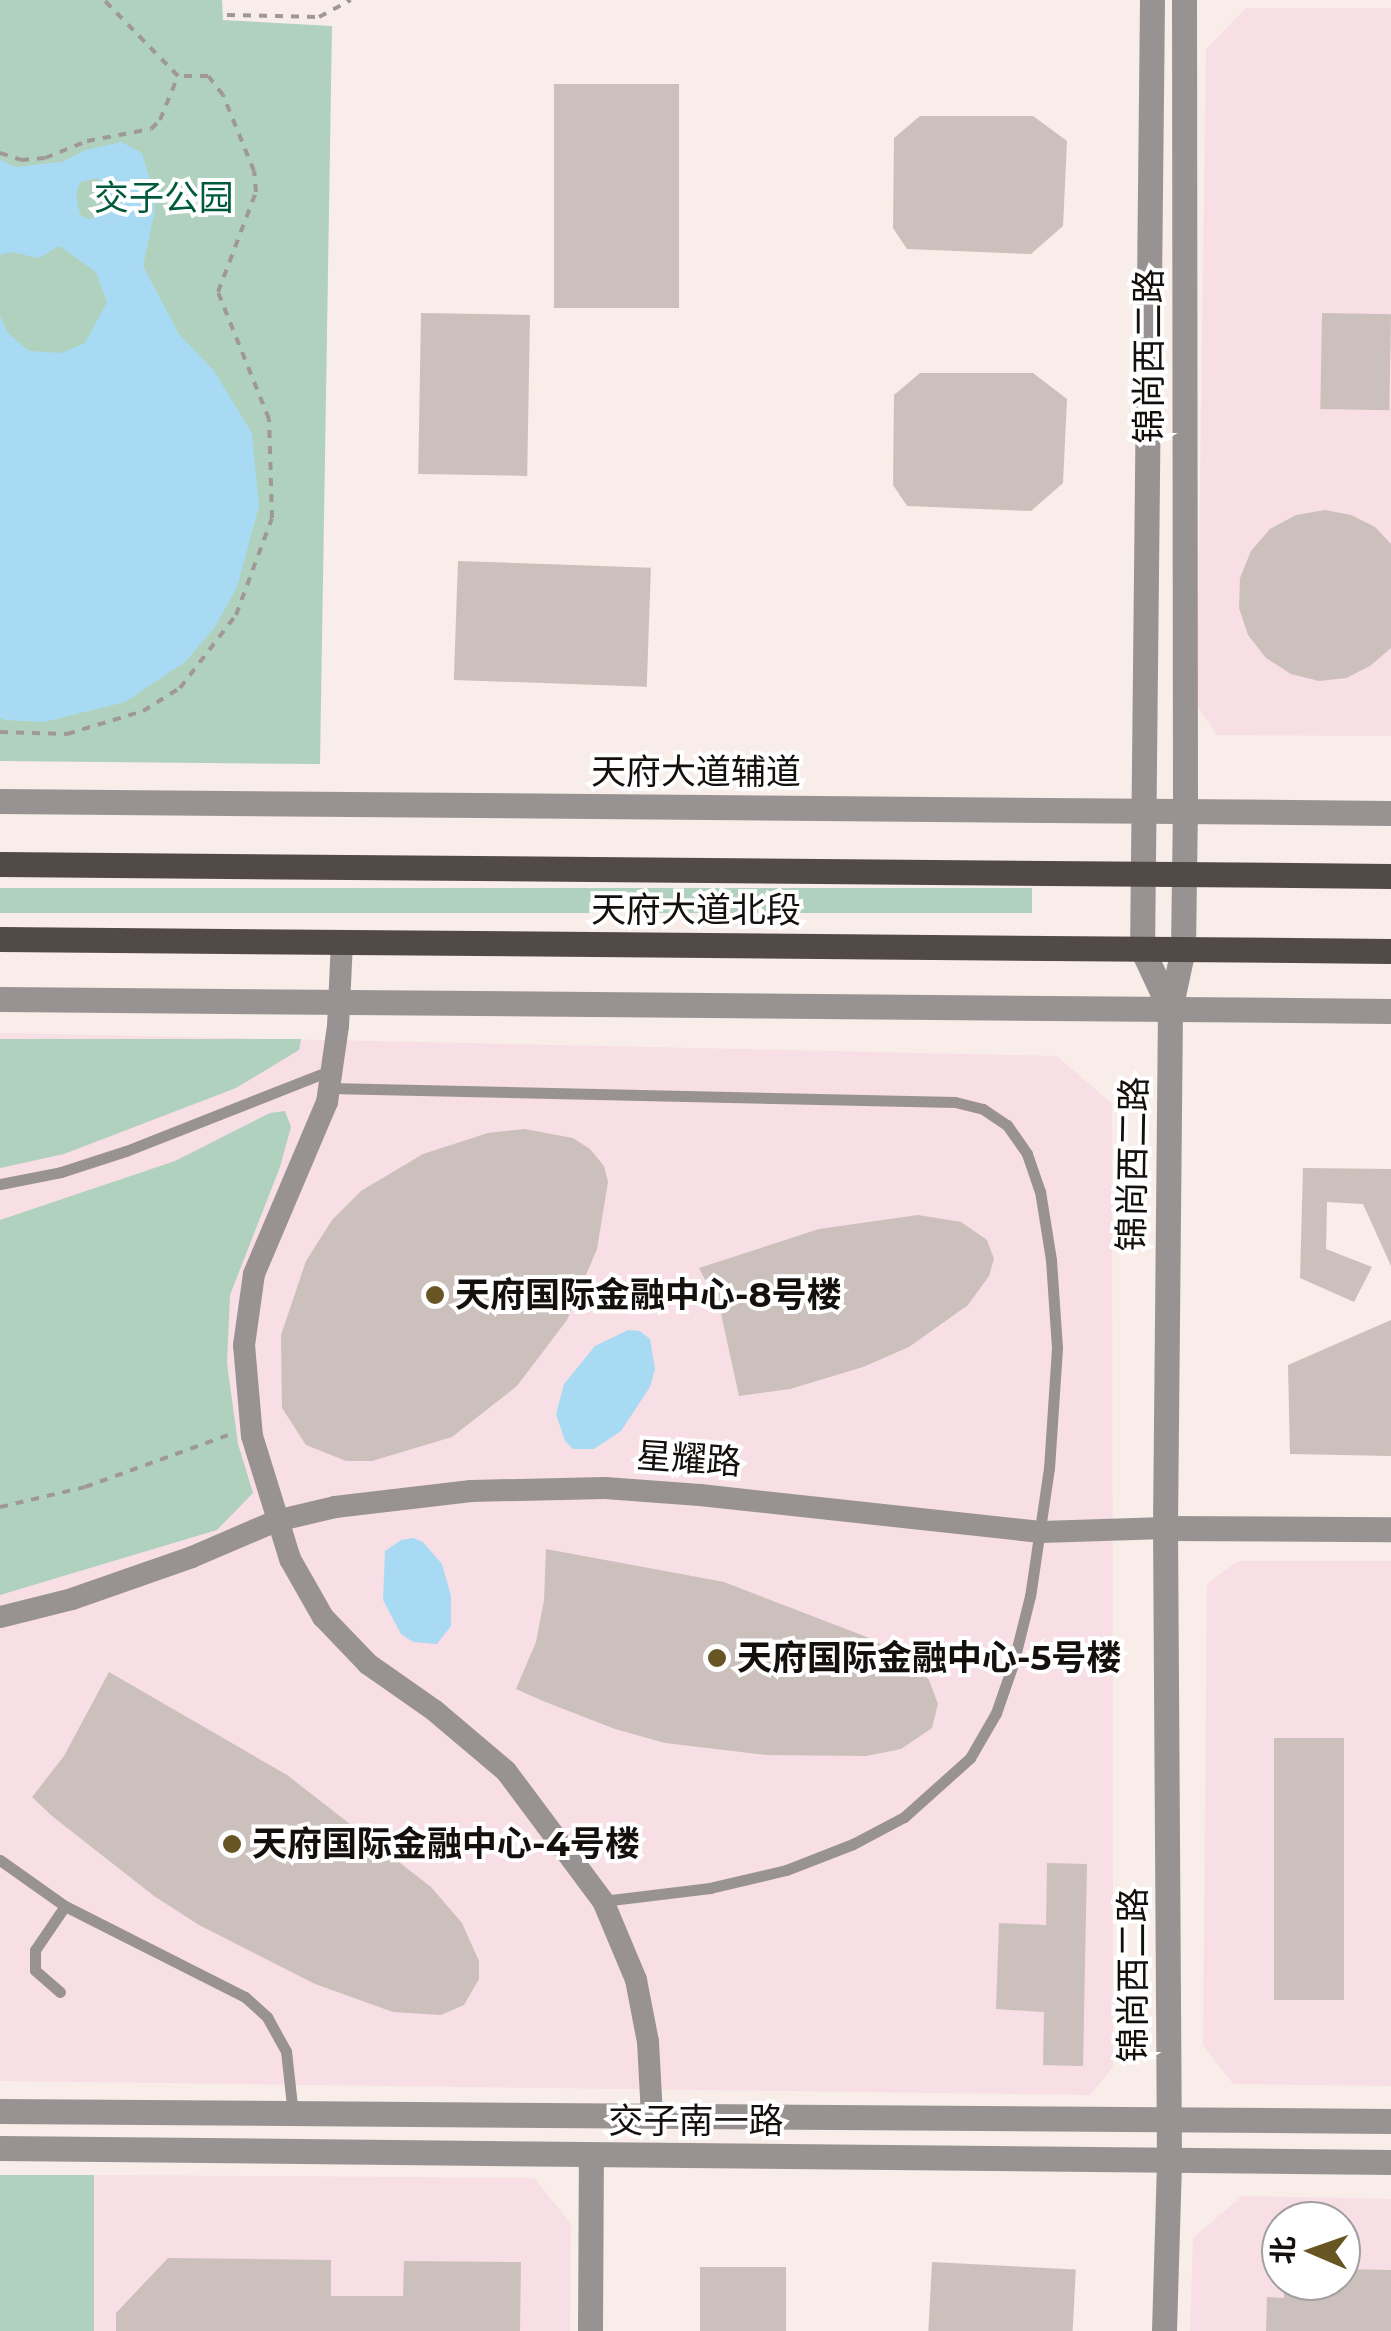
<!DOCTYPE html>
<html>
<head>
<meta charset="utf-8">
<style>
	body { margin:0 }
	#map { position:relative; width:1391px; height:2331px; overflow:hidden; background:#f8ede8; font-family:Montserrat,"Noto Sans SC",sans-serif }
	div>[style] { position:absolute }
	.commercial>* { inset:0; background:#f8dee5 }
	.green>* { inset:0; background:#b1d1bf; transform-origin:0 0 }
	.water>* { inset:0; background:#a8dbf3 }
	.building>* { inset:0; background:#cbc0bb; transform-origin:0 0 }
	.path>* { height:4px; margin-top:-2px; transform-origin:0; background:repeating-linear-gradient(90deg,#a09894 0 8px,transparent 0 16px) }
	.service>* { height:11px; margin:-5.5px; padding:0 5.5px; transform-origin:5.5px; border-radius:5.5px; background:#989392 }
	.minor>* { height:22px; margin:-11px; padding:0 11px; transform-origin:11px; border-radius:11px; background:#989392 }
	.tertiary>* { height:25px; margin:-12.5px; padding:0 12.5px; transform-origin:12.5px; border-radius:12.5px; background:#989392 }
	.primary>* { height:25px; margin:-12.5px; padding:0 12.5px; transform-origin:12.5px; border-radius:12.5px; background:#524a47 }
	.dots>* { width:28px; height:28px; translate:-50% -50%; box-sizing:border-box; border:5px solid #fff; border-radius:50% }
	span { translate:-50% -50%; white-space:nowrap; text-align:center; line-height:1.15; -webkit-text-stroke:8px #fff; paint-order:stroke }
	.park-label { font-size:35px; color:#005b3b }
	.street-label { font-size:35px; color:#13100e }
	.poi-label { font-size:35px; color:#13100e; font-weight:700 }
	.left { translate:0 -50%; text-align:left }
	.north { position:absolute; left:1261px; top:2201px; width:100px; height:100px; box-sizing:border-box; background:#fff; border:2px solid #a19f9f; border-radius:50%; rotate:272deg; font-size:28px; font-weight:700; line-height:40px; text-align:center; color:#13100e }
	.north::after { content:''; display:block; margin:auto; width:35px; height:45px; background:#675523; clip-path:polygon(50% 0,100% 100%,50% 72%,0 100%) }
</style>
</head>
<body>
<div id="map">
	<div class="commercial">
		<div style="clip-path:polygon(1246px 8px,1391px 8px,1391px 736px,1217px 735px,1197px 706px,1206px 49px)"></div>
		<div style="clip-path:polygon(0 1033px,1057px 1056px,1112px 1104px,1113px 2067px,1090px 2095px,0 2081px)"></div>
		<div style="clip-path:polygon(1238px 1561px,1391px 1561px,1391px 2086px,1233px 2084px,1203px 2045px,1207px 1584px)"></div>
		<div style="clip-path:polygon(94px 2175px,534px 2178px,571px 2224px,570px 2331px,93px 2331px)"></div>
		<div style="clip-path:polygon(evenodd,1242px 2196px,1391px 2199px,1391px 2331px,1190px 2331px,1193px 2238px,1242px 2196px,1281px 2221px,1341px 2221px,1341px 2281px,1281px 2281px,1281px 2221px)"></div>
	</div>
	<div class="green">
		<div style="clip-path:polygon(0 0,222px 0,223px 20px,332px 26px,320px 764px,0 761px)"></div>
		<div style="left:0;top:888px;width:1032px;height:25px"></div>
		<div style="clip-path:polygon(0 1039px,301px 1039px,299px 1050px,236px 1088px,64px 1154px,0 1168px)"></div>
		<div style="clip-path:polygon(285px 1111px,291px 1127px,280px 1167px,230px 1295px,227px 1363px,238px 1444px,253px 1493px,217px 1530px,0 1595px,0 1220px,175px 1161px,270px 1113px)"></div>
		<div style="left:94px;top:2175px;width:156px;height:94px;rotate:90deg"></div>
	</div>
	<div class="water">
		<div style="clip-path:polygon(evenodd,121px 142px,142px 153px,152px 188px,155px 210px,143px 266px,179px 334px,214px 371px,252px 433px,259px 506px,237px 587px,214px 628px,185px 662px,125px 702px,44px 722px,5px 720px,0 718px,0 316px,8px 333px,29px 351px,61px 353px,85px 343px,107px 302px,96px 272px,59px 246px,39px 258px,11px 252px,0 255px,0 160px,16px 167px,62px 162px,86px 150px,121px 142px,98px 178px,109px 197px,105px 208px,90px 220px,80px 215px,76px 194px,80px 182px,98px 178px)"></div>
		<div style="clip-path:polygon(628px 1330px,640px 1331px,650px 1339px,655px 1369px,650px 1387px,621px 1431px,594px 1449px,573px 1449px,565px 1441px,556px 1414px,564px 1384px,595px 1346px)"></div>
		<div style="clip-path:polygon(413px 1538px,423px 1542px,442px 1564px,451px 1596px,451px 1626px,437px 1644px,413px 1642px,401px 1634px,383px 1600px,385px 1551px,401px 1540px)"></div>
	</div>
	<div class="building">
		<div style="left:554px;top:84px;width:125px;height:224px"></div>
		<div style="clip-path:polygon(920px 116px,1033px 116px,1067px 141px,1063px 226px,1031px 254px,907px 249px,893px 228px,894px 138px)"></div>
		<div style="left:421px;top:313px;width:109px;height:161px;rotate:1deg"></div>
		<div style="left:1322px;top:313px;width:69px;height:96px;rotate:1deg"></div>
		<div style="clip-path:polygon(920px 373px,1033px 373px,1067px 399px,1063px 483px,1031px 511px,907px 506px,893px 485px,894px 395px)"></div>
		<div style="clip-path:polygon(1325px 510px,1351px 515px,1375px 527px,1391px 544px,1391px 648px,1370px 666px,1346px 678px,1319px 681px,1291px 674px,1266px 658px,1248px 635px,1239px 608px,1240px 578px,1251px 551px,1270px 529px,1296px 515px)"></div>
		<div style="left:458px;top:561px;width:193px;height:119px;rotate:2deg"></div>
		<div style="clip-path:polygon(525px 1129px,573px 1138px,590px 1149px,604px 1166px,608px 1182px,597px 1249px,567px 1320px,517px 1386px,452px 1437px,372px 1461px,346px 1461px,306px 1445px,282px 1408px,281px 1335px,306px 1261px,332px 1220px,361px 1191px,423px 1154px,488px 1133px)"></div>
		<div style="clip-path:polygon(1303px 1168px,1391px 1169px,1391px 1266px,1363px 1204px,1327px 1202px,1326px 1249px,1372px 1267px,1354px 1302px,1300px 1278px)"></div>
		<div style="clip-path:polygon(918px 1215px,961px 1222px,987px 1240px,994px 1259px,989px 1276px,968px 1305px,909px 1347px,863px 1367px,790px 1389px,739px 1396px,720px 1309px,699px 1268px,819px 1229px)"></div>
		<div style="clip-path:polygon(1391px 1320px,1391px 1456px,1290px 1454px,1288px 1365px)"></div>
		<div style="clip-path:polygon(546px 1549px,724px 1582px,872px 1639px,914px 1664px,929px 1680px,938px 1704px,932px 1728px,901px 1749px,866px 1756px,767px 1755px,665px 1743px,615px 1729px,543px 1701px,516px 1689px,536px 1642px,544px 1600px)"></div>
		<div style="clip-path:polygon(109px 1672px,287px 1775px,431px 1887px,462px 1923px,479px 1961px,479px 1979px,464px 2005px,441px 2015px,393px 2012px,315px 1984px,199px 1925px,154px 1896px,52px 1816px,32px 1797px,64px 1756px)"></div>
		<div style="left:1344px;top:1738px;width:262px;height:70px;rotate:90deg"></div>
		<div style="clip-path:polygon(1047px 1863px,1087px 1864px,1083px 2066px,1043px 2065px,1044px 2012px,996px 2009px,999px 1923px,1046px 1925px)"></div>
		<div style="clip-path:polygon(168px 2258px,331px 2260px,331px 2296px,403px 2296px,404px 2261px,521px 2262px,520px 2331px,116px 2331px,116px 2313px)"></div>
		<div style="left:932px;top:2262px;width:144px;height:69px;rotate:3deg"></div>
		<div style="left:700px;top:2267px;width:86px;height:64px"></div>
		<div style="clip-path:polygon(1341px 2269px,1391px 2270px,1391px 2331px,1266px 2331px,1267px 2297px,1284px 2298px,1284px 2281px,1341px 2281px)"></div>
	</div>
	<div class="path">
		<div style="left:227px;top:15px;width:92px;rotate:1.2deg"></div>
		<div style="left:319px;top:17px;width:36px;rotate:-28deg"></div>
		<div style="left:0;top:153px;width:22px;rotate:18deg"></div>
		<div style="left:21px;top:160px;width:24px;rotate:-5deg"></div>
		<div style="left:45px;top:158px;width:45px;rotate:-22deg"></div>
		<div style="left:87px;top:141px;width:65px;rotate:-10.6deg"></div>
		<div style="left:151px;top:129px;width:13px;rotate:-45deg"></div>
		<div style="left:160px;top:120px;width:48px;rotate:-67.8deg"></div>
		<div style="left:0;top:732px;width:67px;rotate:1.7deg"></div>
		<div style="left:67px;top:734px;width:79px;rotate:-16.8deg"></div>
		<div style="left:143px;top:711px;width:44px;rotate:-31.9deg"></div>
		<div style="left:180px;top:688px;width:92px;rotate:-52.5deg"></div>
		<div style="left:236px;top:615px;width:103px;rotate:-69.6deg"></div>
		<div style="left:272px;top:518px;width:99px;rotate:-91.7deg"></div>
		<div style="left:269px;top:419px;width:137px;rotate:-111.9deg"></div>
		<div style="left:218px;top:292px;width:107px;rotate:-69.2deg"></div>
		<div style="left:256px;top:192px;width:21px;rotate:-95deg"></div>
		<div style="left:254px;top:171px;width:82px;rotate:-112.2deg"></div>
		<div style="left:223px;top:95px;width:24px;rotate:-128deg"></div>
		<div style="left:208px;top:76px;width:30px;rotate:180deg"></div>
		<div style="left:178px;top:76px;width:106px;rotate:-134.2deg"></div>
		<div style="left:0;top:1507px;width:87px;rotate:-13.2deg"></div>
		<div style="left:85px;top:1487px;width:152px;rotate:-20deg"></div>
	</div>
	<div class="service">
		<div style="left:329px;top:1088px;width:626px;rotate:1.28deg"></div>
		<div style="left:955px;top:1102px;width:29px;rotate:14deg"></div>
		<div style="left:983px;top:1109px;width:29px;rotate:34deg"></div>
		<div style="left:1007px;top:1125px;width:35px;rotate:55deg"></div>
		<div style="left:1027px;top:1154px;width:39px;rotate:71deg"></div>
		<div style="left:1040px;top:1191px;width:70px;rotate:80.9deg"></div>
		<div style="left:1051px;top:1260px;width:88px;rotate:86.1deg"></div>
		<div style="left:1057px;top:1348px;width:120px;rotate:93.8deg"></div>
		<div style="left:1049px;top:1468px;width:129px;rotate:98.4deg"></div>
		<div style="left:1030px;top:1596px;width:70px;rotate:104deg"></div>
		<div style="left:1013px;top:1664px;width:52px;rotate:109.1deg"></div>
		<div style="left:996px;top:1713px;width:52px;rotate:120deg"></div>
		<div style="left:970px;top:1758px;width:89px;rotate:138.2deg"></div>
		<div style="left:904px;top:1817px;width:58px;rotate:152.1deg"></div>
		<div style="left:853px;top:1844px;width:72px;rotate:158.8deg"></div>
		<div style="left:786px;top:1870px;width:78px;rotate:166.7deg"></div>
		<div style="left:710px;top:1888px;width:108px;rotate:173.1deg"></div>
		<div style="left:0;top:1184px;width:62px;rotate:-11.1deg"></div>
		<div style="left:61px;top:1172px;width:68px;rotate:-17.9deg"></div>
		<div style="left:126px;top:1151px;width:221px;rotate:-21.5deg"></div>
		<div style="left:0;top:1860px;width:80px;rotate:35.3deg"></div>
		<div style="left:65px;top:1906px;width:202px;rotate:26.8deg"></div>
		<div style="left:245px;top:1997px;width:30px;rotate:42deg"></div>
		<div style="left:267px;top:2017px;width:39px;rotate:61deg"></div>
		<div style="left:286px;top:2051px;width:63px;rotate:83.7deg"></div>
		<div style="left:60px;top:1992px;width:33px;rotate:-139deg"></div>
		<div style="left:35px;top:1970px;width:20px;rotate:-90deg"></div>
		<div style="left:35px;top:1950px;width:53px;rotate:-55.7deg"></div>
	</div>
	<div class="minor">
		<div style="left:342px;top:942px;width:84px;rotate:92.7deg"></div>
		<div style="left:338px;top:1026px;width:77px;rotate:98.2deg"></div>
		<div style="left:327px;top:1102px;width:187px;rotate:113deg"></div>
		<div style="left:254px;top:1274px;width:72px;rotate:98deg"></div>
		<div style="left:244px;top:1345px;width:91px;rotate:85deg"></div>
		<div style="left:252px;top:1436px;width:129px;rotate:72.8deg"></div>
		<div style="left:290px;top:1559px;width:67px;rotate:60.4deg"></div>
		<div style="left:323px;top:1617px;width:65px;rotate:46.2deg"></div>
		<div style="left:368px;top:1664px;width:82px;rotate:35deg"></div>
		<div style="left:435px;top:1711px;width:93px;rotate:40.2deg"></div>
		<div style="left:506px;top:1771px;width:162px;rotate:53.3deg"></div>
		<div style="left:603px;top:1901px;width:86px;rotate:67.3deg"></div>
		<div style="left:636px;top:1980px;width:63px;rotate:79deg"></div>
		<div style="left:648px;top:2042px;width:74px;rotate:86.9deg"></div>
		<div style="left:0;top:1617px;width:74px;rotate:-14deg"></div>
		<div style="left:72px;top:1599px;width:127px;rotate:-19.3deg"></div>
		<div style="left:192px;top:1557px;width:91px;rotate:-23.2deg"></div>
		<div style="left:276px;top:1521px;width:61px;rotate:-13.3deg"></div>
		<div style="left:335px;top:1507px;width:137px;rotate:-6.7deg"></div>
		<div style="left:471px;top:1491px;width:134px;rotate:-1.3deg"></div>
		<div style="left:605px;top:1488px;width:95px;rotate:4.2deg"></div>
		<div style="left:700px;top:1495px;width:343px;rotate:6.2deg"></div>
		<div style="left:1041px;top:1532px;width:124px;rotate:-1.8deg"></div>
	</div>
	<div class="tertiary">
		<div style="left:1152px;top:0;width:949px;rotate:90.6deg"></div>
		<div style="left:1142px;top:949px;width:66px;rotate:65deg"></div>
		<div style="left:0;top:801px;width:1391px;rotate:0.49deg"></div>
		<div style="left:0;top:999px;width:1391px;rotate:0.49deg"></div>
		<div style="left:1165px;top:1528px;width:226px;rotate:0.3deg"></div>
		<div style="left:0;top:2111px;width:1391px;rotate:0.41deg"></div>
		<div style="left:0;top:2148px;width:1391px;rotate:0.58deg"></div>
		<div style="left:590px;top:2331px;width:175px;rotate:-89.7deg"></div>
		<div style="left:1164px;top:2331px;width:171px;rotate:-88.3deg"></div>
		<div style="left:1169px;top:2160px;width:632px;rotate:-90.36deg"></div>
		<div style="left:1165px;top:1528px;width:519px;rotate:-89.45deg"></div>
		<div style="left:1170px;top:1009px;width:61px;rotate:-77.8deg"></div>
		<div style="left:1183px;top:949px;width:138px;rotate:-89.2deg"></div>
		<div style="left:1185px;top:811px;width:811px;rotate:-90.07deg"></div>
	</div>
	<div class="primary">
		<div style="left:0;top:864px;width:1391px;rotate:0.49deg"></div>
		<div style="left:0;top:939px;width:1391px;rotate:0.49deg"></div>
	</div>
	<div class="dots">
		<div style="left:435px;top:1295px;background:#675523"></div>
		<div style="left:717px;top:1658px;background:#675523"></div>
		<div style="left:232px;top:1844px;background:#675523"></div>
	</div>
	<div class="park-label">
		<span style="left:164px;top:198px">交子公园</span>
	</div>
	<div class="street-label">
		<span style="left:1149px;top:356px;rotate:-90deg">锦尚西二路</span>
		<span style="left:696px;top:772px">天府大道辅道</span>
		<span style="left:696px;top:910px">天府大道北段</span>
		<span style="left:1133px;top:1164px;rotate:-89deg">锦尚西二路</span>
		<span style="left:689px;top:1459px;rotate:4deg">星耀路</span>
		<span style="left:1133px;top:1975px;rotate:-90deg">锦尚西二路</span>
		<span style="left:696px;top:2121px">交子南一路</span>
	</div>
	<div class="poi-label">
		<span class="left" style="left:455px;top:1295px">天府国际金融中心-8号楼</span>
		<span class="left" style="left:737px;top:1658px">天府国际金融中心-5号楼</span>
		<span class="left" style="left:252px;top:1844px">天府国际金融中心-4号楼</span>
	</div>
	<div class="north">北</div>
</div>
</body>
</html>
